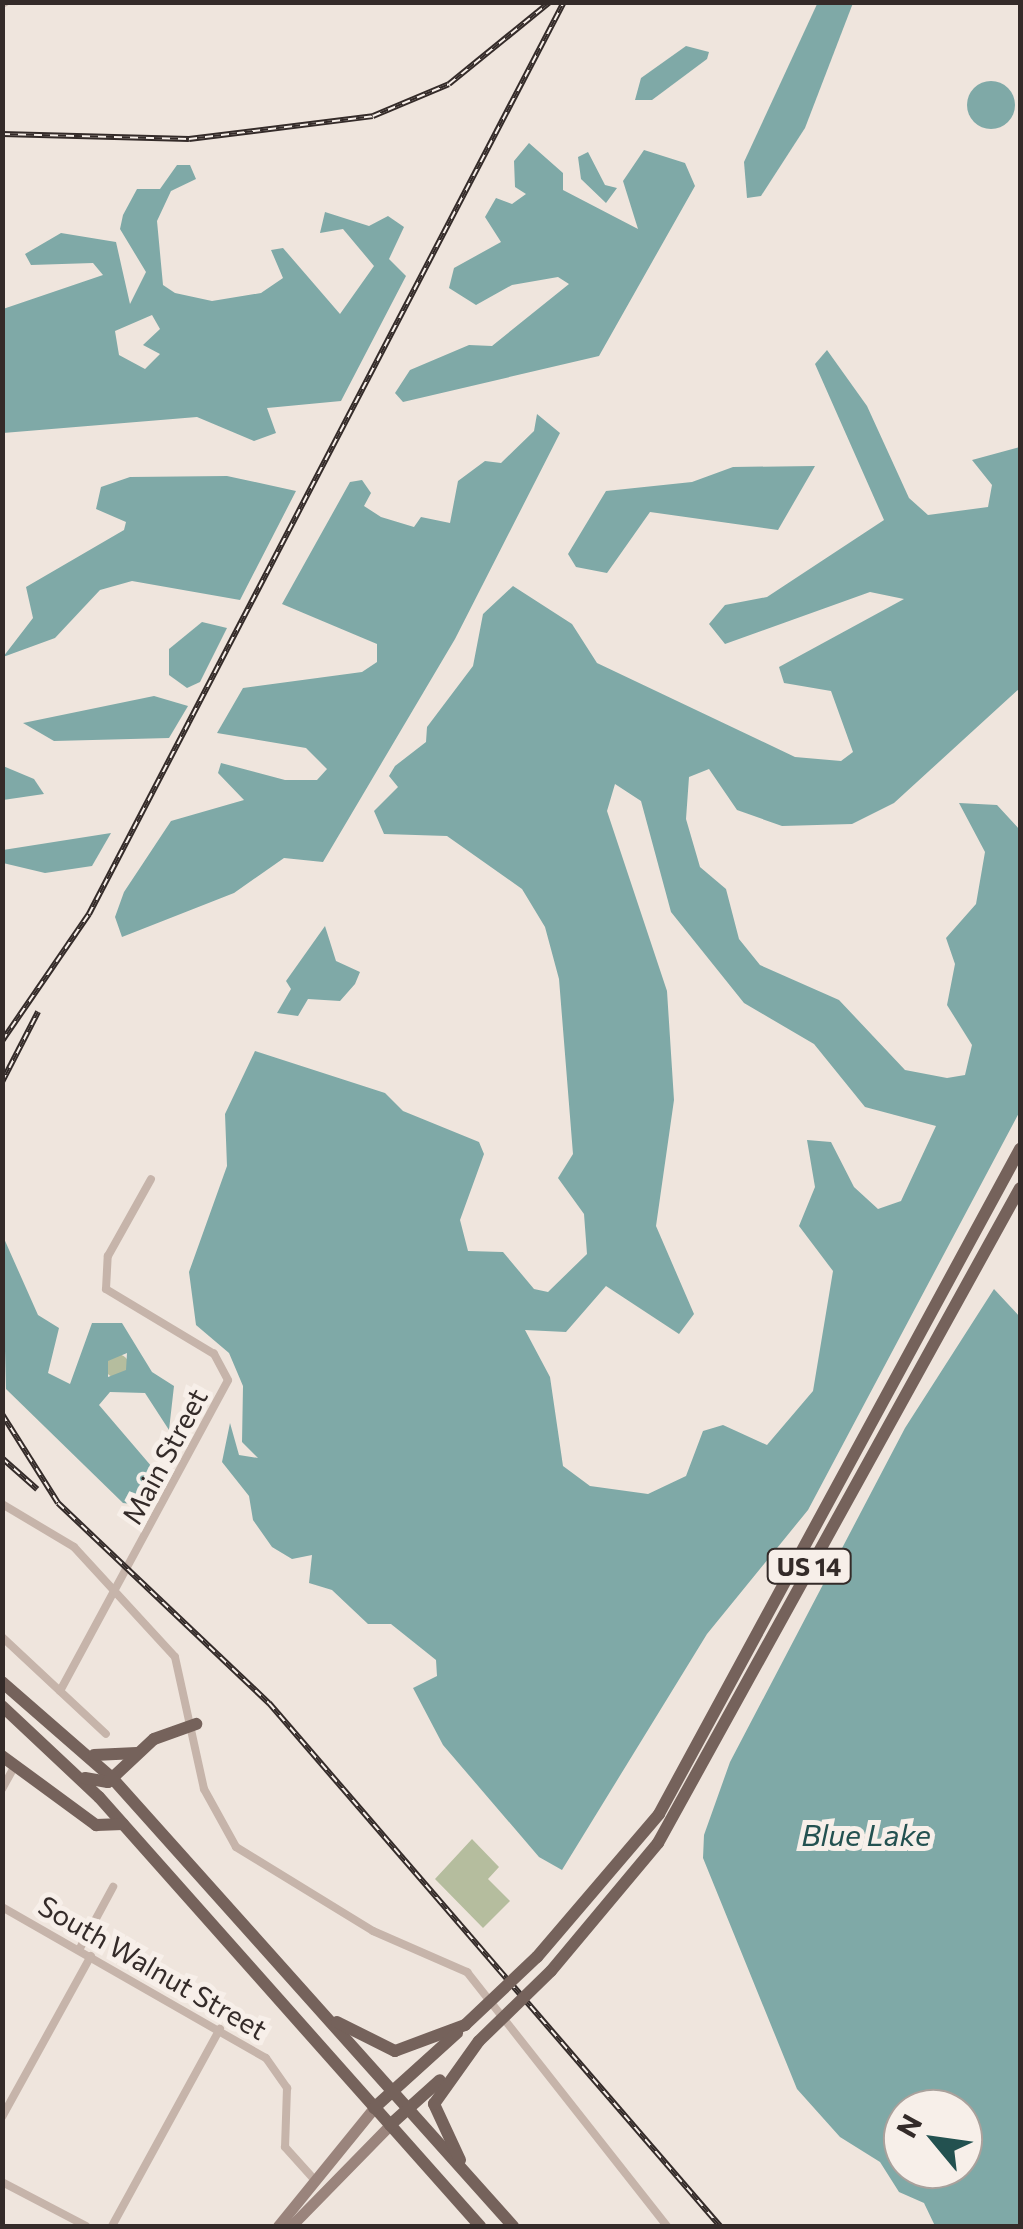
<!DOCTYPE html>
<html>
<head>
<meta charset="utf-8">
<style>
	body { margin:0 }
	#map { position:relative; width:1023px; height:2229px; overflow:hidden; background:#efe5dd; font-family:Commissioner,sans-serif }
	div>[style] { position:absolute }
	.green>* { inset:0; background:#b5bd9e }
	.round { border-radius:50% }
	.water>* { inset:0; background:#7fa9a7 }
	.street>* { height:8px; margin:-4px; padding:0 4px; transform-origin:4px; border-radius:4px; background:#c6b4aa }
	.secondary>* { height:11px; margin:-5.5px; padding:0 5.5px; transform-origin:5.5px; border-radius:5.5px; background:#9a847c }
	.primary>* { height:12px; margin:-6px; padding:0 6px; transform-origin:6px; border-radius:6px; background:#75625b }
	.rail>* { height:6px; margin-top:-3px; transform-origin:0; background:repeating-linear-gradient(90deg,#f7efe9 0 8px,#342b29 0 16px); box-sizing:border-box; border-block:2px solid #342b29 }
	.primary-bridge>* { height:12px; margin:-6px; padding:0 6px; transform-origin:6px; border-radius:6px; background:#75625b }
	span { translate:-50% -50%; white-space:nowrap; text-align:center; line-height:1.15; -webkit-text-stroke:10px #f7efe9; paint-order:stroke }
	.shield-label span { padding:2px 8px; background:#f7efe9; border:2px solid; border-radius:8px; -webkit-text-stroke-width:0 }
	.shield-label { font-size:25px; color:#342b29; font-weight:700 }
	.street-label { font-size:28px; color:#342b29 }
	.water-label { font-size:30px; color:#235150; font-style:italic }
	.frame { position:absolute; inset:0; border:5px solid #342b29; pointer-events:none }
	.north { position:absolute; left:883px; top:2089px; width:100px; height:100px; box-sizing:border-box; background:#f7efe9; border:2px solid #a9a19c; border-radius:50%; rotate:299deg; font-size:28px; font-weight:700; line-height:40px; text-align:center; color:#342b29 }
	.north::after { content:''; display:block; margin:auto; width:35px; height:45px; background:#235150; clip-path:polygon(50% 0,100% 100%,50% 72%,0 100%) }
</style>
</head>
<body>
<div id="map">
	<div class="green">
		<div class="round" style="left:105px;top:1354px;width:24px;height:24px"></div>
		<div style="clip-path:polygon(472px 1839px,499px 1867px,488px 1879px,510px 1901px,483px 1928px,435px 1879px)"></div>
	</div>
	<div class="water">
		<div style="clip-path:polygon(818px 2px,853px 3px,805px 128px,761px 196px,747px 198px,744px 162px)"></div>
		<div style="clip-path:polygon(686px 46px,709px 52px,707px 59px,652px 100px,635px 100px,641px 78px)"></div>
		<div class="round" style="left:967px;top:81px;width:48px;height:48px"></div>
		<div style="clip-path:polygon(529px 143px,563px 173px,563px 190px,638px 229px,623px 181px,644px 150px,685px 163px,695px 186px,599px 356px,403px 402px,395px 393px,410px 370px,469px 345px,492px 346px,569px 284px,558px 277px,512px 285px,476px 305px,449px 288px,454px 268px,501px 242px,485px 217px,496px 198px,512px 204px,526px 194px,515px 187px,514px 161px)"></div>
		<div style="clip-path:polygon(588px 152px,605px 185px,617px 188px,606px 203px,581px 179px,578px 157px)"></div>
		<div style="clip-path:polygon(evenodd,177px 165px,190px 165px,196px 179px,171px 191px,157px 221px,163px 285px,175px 293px,212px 301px,261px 293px,283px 278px,271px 250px,283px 248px,340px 314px,374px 266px,343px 229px,320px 233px,325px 212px,369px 226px,388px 216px,404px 227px,389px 259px,406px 276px,341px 401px,267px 408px,276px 433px,254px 441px,197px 417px,3px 433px,3px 309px,103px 275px,93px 263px,31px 265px,25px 254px,61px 233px,116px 242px,130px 304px,146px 272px,120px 229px,123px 215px,137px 189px,160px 189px,177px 165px,152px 315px,160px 329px,143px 345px,160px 354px,145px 369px,119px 355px,115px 331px,152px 315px)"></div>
		<div style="clip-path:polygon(evenodd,827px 350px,867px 406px,909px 498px,928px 515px,988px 507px,992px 485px,972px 460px,1020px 447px,1020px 688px,894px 803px,852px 824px,782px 826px,737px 810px,709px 769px,689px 777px,686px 819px,700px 867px,726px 889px,739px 939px,760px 965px,839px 1000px,905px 1070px,947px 1078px,965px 1075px,972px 1045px,947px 1005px,955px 964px,946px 938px,976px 904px,985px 852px,959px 803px,997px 805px,1020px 830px,1020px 1111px,808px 1510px,707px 1634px,562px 1870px,539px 1857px,443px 1745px,413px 1688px,437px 1676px,436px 1660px,391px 1624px,368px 1624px,332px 1590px,309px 1583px,312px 1555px,292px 1559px,272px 1547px,253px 1520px,249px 1496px,222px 1462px,230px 1423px,239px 1455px,258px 1458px,242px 1442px,243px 1386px,229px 1353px,196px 1325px,189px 1272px,227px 1166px,225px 1114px,255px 1051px,385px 1093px,403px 1111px,479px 1142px,484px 1154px,460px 1220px,468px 1251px,503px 1252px,534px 1289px,548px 1292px,587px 1254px,584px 1214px,558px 1178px,573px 1154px,559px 979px,545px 927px,522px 889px,447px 836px,384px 834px,374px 811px,398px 787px,389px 776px,395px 766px,426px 742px,427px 727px,473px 666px,483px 614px,513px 586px,572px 624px,597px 663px,795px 757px,841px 761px,853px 752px,831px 691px,784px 683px,779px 667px,904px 599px,870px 592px,725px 644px,709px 624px,725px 605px,767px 597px,884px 520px,815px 364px,827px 350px,615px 784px,641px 801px,671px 912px,744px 1003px,814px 1044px,865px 1107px,936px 1126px,901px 1201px,878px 1209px,854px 1187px,831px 1142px,807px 1140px,815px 1187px,799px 1226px,833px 1271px,813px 1391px,767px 1445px,723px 1425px,703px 1431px,686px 1476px,648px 1494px,590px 1486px,563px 1466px,550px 1377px,525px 1330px,566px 1332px,606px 1286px,679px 1334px,694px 1314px,656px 1226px,674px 1100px,667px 991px,607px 811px,615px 784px)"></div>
		<div style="clip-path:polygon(537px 414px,560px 433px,455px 639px,323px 862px,284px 858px,234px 893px,122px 937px,115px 917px,124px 892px,171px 821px,244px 800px,218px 773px,221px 763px,285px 780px,317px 780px,327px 769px,306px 748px,217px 733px,243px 688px,362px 672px,377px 662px,377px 644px,282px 604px,350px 482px,362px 480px,371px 493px,364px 506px,381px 517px,414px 527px,421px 517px,450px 523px,458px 481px,485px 461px,501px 463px,534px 431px)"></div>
		<div style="clip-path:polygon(815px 466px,778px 530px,650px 512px,607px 573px,576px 567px,568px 554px,606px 491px,692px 482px,733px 467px)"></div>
		<div style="clip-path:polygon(227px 476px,296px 491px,240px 600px,132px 581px,100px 590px,55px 638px,3px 657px,33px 618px,26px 587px,124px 530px,126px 522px,96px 509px,101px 487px,130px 477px)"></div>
		<div style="clip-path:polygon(202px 622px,227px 628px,200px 682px,187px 688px,169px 675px,169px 649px)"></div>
		<div style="clip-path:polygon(154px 696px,188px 706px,169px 738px,54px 741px,23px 723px)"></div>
		<div style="clip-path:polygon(3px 766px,34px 779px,44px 794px,3px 800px)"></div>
		<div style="clip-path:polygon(111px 833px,92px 866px,45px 873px,3px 863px,3px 850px)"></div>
		<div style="clip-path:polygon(325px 926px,336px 961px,360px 972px,355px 984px,340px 1001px,308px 999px,298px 1016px,277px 1013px,291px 989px,286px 981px)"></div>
		<div style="clip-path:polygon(evenodd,2px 1234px,38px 1315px,59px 1328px,48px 1373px,70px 1384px,92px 1323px,122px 1323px,152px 1372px,174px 1386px,169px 1430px,145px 1393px,110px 1392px,99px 1405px,158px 1474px,158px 1489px,139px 1505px,123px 1503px,6px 1389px,2px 1234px,127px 1353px,126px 1370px,108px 1377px,108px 1361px,127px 1353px)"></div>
		<div style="clip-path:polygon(evenodd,994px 1289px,1020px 1317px,1020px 2226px,935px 2226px,924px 2203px,899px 2192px,880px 2162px,840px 2137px,797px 2089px,703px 1858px,704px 1835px,730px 1762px,905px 1428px,994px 1289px,903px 2109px,963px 2109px,963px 2169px,903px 2169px,903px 2109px)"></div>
	</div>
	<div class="street">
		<div style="left:2px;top:4px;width:4px;rotate:-27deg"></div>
		<div style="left:2px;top:1504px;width:84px;rotate:30.8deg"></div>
		<div style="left:74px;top:1547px;width:149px;rotate:47.4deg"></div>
		<div style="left:175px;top:1657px;width:135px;rotate:77.6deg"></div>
		<div style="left:204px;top:1789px;width:66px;rotate:61.1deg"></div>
		<div style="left:236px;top:1847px;width:161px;rotate:31.5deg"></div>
		<div style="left:373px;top:1931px;width:103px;rotate:23.6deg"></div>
		<div style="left:467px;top:1972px;width:323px;rotate:51.8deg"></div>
		<div style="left:2px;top:1637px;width:142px;rotate:43deg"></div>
		<div style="left:60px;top:1691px;width:353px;rotate:-61.6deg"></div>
		<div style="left:228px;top:1380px;width:30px;rotate:-118deg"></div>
		<div style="left:214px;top:1354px;width:126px;rotate:-149deg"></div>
		<div style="left:106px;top:1289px;width:33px;rotate:-87deg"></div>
		<div style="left:108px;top:1256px;width:88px;rotate:-60.8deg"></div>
		<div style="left:2px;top:1789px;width:26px;rotate:-61deg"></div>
		<div style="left:2px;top:1907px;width:304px;rotate:29.8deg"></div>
		<div style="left:266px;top:2058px;width:37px;rotate:55deg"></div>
		<div style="left:287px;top:2088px;width:59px;rotate:91.9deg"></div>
		<div style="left:285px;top:2147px;width:40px;rotate:48deg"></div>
		<div style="left:79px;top:1950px;width:72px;rotate:-61.6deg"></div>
		<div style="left:2px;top:2117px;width:184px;rotate:-61.1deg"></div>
		<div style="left:2px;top:2182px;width:95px;rotate:27.6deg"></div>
		<div style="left:112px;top:2226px;width:225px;rotate:-61.3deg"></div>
	</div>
	<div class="secondary">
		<div style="left:278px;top:2226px;width:152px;rotate:-50.9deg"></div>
		<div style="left:291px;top:2226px;width:141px;rotate:-45.6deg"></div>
	</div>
	<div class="primary">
		<div style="left:2px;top:1682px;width:147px;rotate:41.1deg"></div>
		<div style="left:113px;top:1779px;width:600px;rotate:48.18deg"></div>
		<div style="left:2px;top:1706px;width:133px;rotate:43.2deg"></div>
		<div style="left:99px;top:1797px;width:574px;rotate:48.39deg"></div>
		<div style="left:94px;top:1755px;width:43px;rotate:-2.7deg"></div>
		<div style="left:2px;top:1756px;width:117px;rotate:36.3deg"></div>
		<div style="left:96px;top:1825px;width:27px;rotate:-2deg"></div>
		<div style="left:85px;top:1778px;width:23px;rotate:10deg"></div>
		<div style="left:108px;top:1782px;width:63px;rotate:-43.1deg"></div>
		<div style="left:154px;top:1739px;width:45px;rotate:-19.7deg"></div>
		<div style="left:537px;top:1957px;width:188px;rotate:-49.5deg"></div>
		<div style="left:659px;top:1814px;width:757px;rotate:-61.5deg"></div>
		<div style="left:551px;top:1971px;width:167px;rotate:-50.1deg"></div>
		<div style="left:658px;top:1843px;width:748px;rotate:-61.07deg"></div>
		<div style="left:337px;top:2022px;width:65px;rotate:26.6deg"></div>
		<div style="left:395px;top:2051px;width:75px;rotate:-20.4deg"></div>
		<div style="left:374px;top:2108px;width:112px;rotate:-42.1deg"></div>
		<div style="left:390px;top:2125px;width:67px;rotate:-42deg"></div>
		<div style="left:460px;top:2160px;width:62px;rotate:-114.9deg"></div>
		<div style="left:434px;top:2104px;width:77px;rotate:-54.5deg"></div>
	</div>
	<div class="rail">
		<div style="left:2px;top:134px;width:187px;rotate:1.5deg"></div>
		<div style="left:189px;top:139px;width:185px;rotate:-7.1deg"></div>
		<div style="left:373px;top:116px;width:82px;rotate:-22.8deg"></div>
		<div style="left:449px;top:84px;width:130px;rotate:-39.1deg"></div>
		<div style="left:2px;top:1041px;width:154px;rotate:-55.6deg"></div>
		<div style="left:89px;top:914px;width:1028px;rotate:-62.49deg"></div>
		<div style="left:2px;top:1082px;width:79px;rotate:-62.8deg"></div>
		<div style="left:2px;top:1414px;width:105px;rotate:57.8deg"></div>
		<div style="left:58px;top:1503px;width:291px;rotate:43.5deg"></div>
		<div style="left:269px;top:1703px;width:691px;rotate:49.23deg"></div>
		<div style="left:2px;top:1458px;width:47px;rotate:41.5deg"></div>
	</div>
	<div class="primary-bridge">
		<div style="left:465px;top:2025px;width:99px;rotate:-43.4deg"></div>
		<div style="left:479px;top:2041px;width:100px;rotate:-44.2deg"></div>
	</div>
	<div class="shield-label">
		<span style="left:809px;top:1566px">US 14</span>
	</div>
	<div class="street-label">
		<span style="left:164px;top:1456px;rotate:-62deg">Main Street</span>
		<span style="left:153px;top:1967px;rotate:30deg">South Walnut Street</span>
	</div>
	<div class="water-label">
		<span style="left:866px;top:1834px">Blue Lake</span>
	</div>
	<div class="frame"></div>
	<div class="north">N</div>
</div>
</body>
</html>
